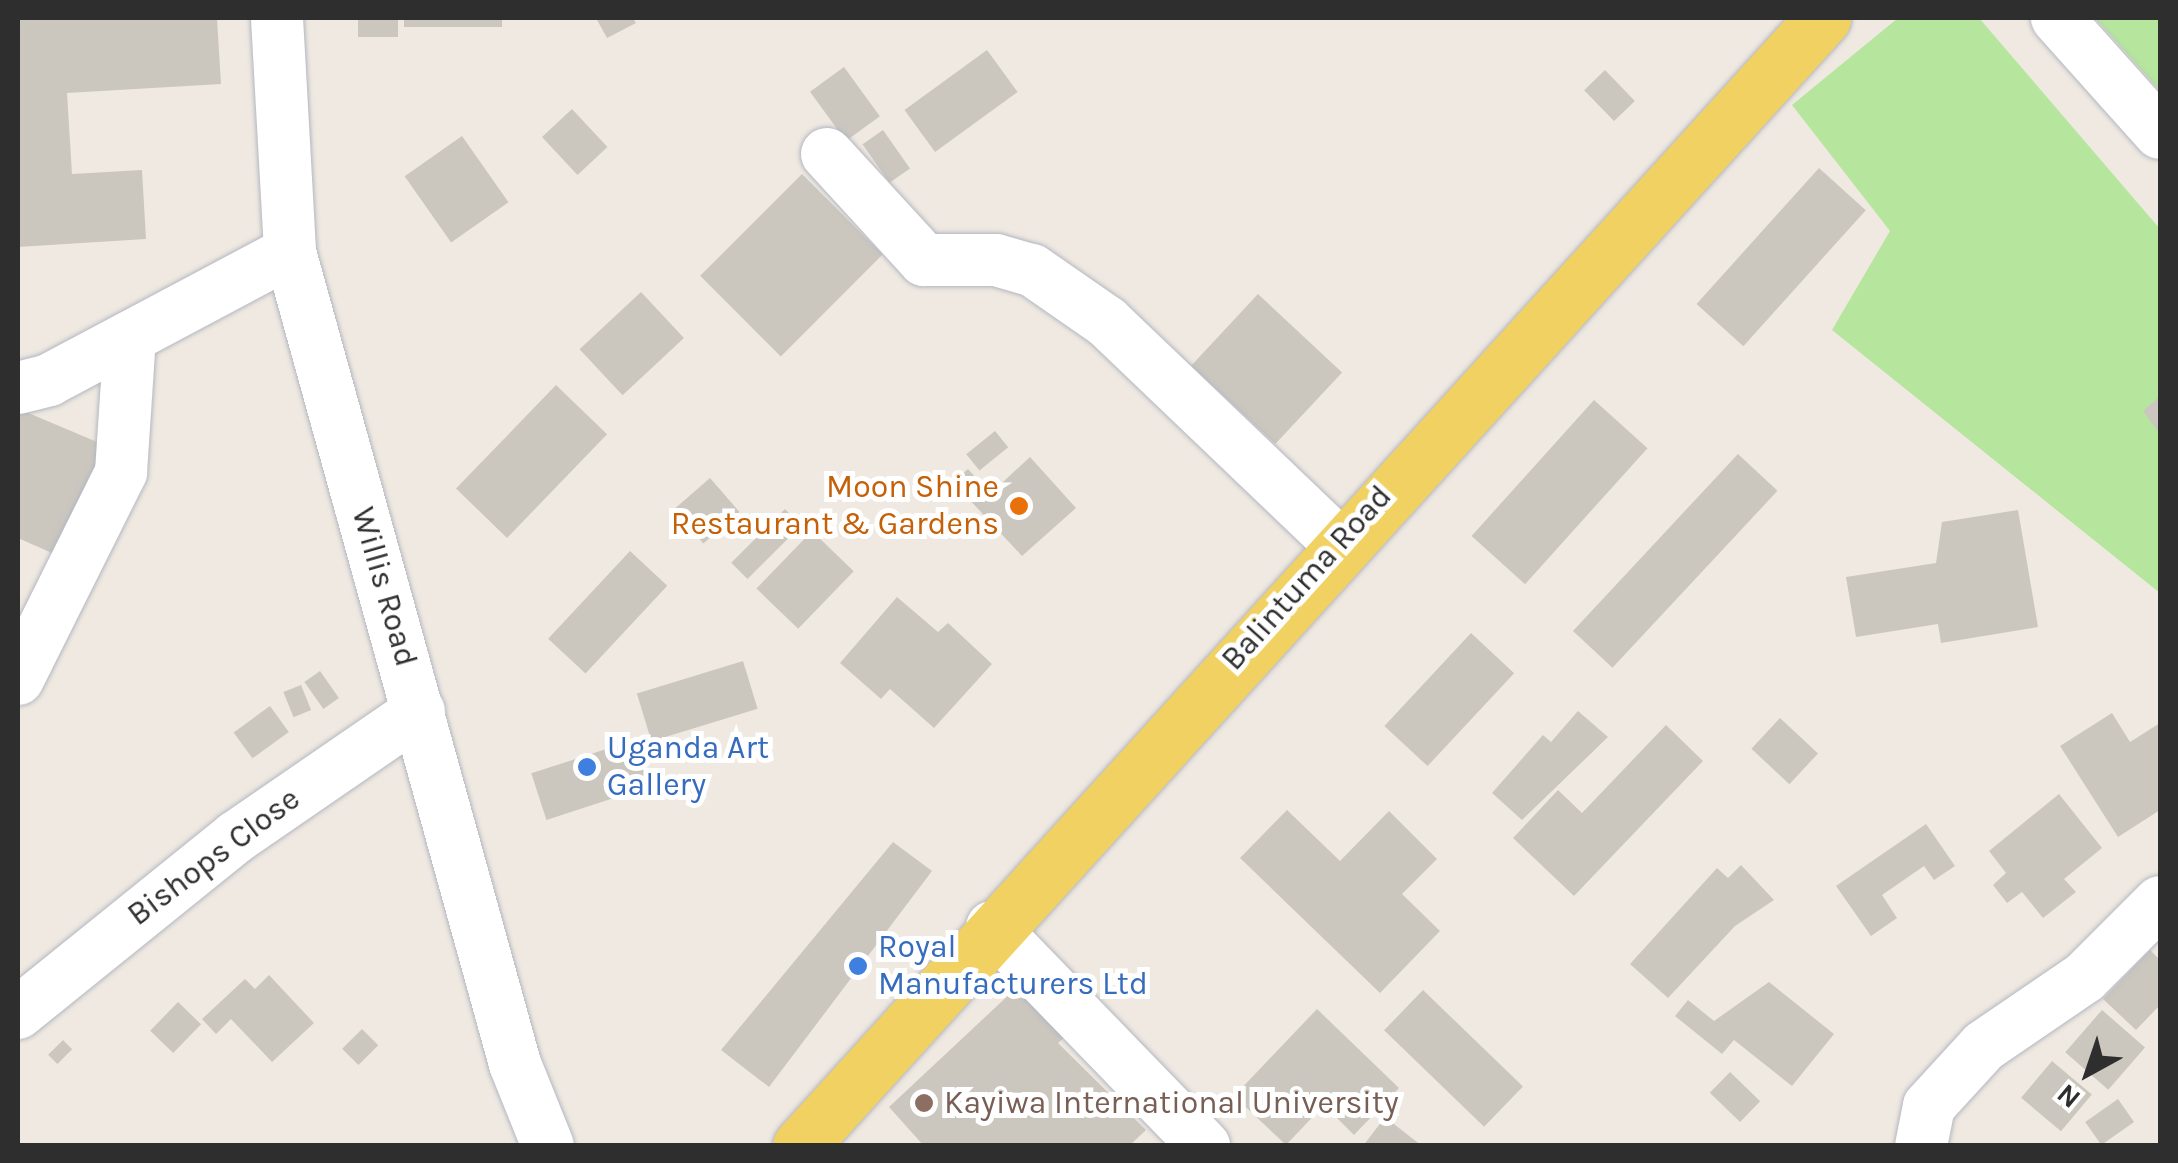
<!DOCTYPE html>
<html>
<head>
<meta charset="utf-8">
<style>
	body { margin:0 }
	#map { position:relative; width:2178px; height:1163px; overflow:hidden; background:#efe9e1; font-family:Karla,sans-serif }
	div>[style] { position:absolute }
	.green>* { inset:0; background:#b6e59e }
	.building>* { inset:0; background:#cbc7bf; transform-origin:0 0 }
	.roads { filter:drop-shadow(0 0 2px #b4b7c1) drop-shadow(0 0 2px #b4b7c1) }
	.minor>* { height:52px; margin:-26px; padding:0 26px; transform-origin:26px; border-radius:26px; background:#fff }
	.major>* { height:55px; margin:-27.5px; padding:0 27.5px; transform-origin:27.5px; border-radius:27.5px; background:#f2d163 }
	.dots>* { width:28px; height:28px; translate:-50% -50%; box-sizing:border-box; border:5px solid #fff; border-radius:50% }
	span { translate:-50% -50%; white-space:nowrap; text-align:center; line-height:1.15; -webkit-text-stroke:10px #fff; paint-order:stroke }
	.food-label { font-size:32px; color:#c56008 }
	.right { translate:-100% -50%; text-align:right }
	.street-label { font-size:32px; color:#2e2e2e }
	.shop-label { font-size:32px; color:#366cbe }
	.left { translate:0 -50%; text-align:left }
	.education-label { font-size:32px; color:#785e54 }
	.frame { position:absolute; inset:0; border:20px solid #2e2e2e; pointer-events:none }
	.north { position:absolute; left:2038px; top:1023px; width:100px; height:100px; -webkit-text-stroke:8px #fff; paint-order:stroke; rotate:220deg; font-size:28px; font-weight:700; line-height:40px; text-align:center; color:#2e2e2e }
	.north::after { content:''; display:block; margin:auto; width:35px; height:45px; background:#2e2e2e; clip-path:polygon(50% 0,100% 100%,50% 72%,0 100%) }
</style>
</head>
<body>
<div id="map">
	<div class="green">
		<div style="clip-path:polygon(1898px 18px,1979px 18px,2160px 229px,2160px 593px,1832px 330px,1890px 231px,1792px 105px)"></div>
		<div style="clip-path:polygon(2095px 18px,2160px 18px,2160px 91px)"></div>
	</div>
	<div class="building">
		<div style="clip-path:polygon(18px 18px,217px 18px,221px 84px,67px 93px,72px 174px,142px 170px,146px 239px,18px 247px)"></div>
		<div style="left:358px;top:18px;width:40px;height:19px"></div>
		<div style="left:404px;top:18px;width:98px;height:9px"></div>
		<div style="clip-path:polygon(596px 18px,633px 18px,636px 23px,607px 38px)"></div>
		<div style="left:987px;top:50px;width:52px;height:102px;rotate:54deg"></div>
		<div style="left:844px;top:67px;width:61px;height:42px;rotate:54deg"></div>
		<div style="left:1605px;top:70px;width:43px;height:29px;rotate:46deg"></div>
		<div style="left:572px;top:109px;width:52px;height:41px;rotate:47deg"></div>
		<div style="left:883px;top:130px;width:47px;height:25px;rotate:55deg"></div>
		<div style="left:462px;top:136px;width:81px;height:70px;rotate:55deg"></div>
		<div style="left:1819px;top:168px;width:63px;height:183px;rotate:42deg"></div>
		<div style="left:802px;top:174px;width:114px;height:144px;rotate:45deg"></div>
		<div style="left:641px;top:292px;width:63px;height:84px;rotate:47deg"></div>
		<div style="left:1258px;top:294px;width:115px;height:98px;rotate:43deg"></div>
		<div style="left:556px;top:385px;width:71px;height:144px;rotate:44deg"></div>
		<div style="clip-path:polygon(2160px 396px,2160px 434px,2143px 411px)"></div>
		<div style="left:1594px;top:400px;width:72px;height:183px;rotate:42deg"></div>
		<div style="clip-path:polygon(19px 409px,116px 450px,70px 561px,18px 538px)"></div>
		<div style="left:995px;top:431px;width:21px;height:37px;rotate:51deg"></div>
		<div style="left:1738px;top:454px;width:54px;height:242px;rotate:43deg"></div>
		<div style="clip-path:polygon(1030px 457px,1076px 508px,1022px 556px,953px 482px,968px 469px,990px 494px)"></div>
		<div style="left:710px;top:478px;width:45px;height:48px;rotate:49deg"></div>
		<div style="left:785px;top:509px;width:23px;height:76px;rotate:45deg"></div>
		<div style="clip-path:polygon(2018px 510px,2038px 627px,1941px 643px,1938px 624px,1856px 637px,1846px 577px,1936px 563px,1942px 522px)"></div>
		<div style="left:812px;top:531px;width:58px;height:80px;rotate:44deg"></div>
		<div style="left:630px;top:551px;width:51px;height:120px;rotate:43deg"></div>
		<div style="clip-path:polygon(897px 597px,938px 632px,948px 623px,992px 664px,934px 728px,890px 689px,881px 699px,840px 663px)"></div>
		<div style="left:1471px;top:633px;width:59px;height:127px;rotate:43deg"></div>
		<div style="left:743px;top:661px;width:50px;height:111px;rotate:73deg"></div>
		<div style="left:320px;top:671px;width:33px;height:19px;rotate:55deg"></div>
		<div style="left:301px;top:685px;width:27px;height:19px;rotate:68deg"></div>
		<div style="left:270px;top:706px;width:32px;height:45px;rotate:54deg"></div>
		<div style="clip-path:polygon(1578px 711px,1608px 737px,1522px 820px,1492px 793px,1543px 735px,1551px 742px)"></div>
		<div style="clip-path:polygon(2112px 713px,2130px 742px,2160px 723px,2160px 810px,2118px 837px,2060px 746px)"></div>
		<div style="left:1780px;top:718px;width:52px;height:42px;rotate:43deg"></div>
		<div style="clip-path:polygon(1666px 725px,1703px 761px,1574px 896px,1513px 838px,1558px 790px,1582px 813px)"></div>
		<div style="left:634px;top:740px;width:49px;height:108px;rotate:72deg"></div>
		<div style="clip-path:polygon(2059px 794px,2102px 848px,2064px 879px,2076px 892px,2043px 918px,2022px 892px,2007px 903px,1993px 885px,2006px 873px,1989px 851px)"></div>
		<div style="clip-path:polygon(1287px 810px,1340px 861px,1389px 811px,1437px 859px,1402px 894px,1440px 931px,1380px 993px,1240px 858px)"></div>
		<div style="clip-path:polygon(1926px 824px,1955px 866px,1934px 880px,1924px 866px,1882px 895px,1897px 918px,1871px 936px,1836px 886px)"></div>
		<div style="clip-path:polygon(893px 842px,932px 871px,769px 1087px,721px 1050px)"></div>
		<div style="clip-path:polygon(1741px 865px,1774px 900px,1735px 926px,1668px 998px,1630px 964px,1717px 868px,1728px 878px)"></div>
		<div style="clip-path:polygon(2150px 950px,2160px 960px,2160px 1005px,2136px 1030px,2103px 999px)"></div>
		<div style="clip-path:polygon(269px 975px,314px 1023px,272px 1062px,231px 1019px,216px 1034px,202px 1019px,245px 979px,255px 989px)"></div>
		<div style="clip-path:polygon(1029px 976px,1076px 1027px,1058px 1043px,1146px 1130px,1129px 1146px,924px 1146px,889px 1107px)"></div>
		<div style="clip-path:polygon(1769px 982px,1834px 1034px,1792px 1086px,1734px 1040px,1722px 1054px,1675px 1016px,1688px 1000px,1714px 1021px)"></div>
		<div style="left:1423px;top:990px;width:139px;height:56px;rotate:44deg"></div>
		<div style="left:178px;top:1002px;width:32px;height:40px;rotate:44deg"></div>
		<div style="clip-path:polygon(1317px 1009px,1399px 1088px,1354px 1135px,1324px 1105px,1286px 1145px,1234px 1096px)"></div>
		<div style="left:2102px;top:1010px;width:57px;height:56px;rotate:41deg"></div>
		<div style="left:362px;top:1029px;width:23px;height:28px;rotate:45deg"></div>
		<div style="left:63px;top:1040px;width:13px;height:21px;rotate:45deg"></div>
		<div style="left:2052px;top:1061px;width:52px;height:48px;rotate:40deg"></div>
		<div style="left:1730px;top:1072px;width:42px;height:29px;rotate:44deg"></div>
		<div style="left:2118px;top:1099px;width:28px;height:40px;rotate:55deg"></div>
		<div style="clip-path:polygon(1385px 1117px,1422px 1146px,1363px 1146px)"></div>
	</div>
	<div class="roads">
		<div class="minor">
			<div style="left:277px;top:18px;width:234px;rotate:86.8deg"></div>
			<div style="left:290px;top:252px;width:843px;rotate:74.51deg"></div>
			<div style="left:515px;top:1064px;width:88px;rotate:68.1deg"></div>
			<div style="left:2057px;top:18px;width:154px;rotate:48.2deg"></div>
			<div style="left:827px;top:154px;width:144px;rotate:47.5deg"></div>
			<div style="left:924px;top:260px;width:72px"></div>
			<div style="left:996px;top:260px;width:37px;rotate:16deg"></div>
			<div style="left:1032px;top:270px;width:91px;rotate:34.7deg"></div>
			<div style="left:1107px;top:322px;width:320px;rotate:43.7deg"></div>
			<div style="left:18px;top:388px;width:32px;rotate:-14deg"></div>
			<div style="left:49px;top:380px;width:273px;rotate:-28deg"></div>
			<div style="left:18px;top:679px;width:231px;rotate:-63.5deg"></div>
			<div style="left:121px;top:472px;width:134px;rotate:-86.2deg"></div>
			<div style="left:992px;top:927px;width:305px;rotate:45.9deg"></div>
			<div style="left:18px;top:1013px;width:280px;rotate:-38.9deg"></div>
			<div style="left:236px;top:837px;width:222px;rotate:-34.5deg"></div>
			<div style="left:1921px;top:1146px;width:41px;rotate:-78.7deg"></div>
			<div style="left:1929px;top:1106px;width:81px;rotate:-47.5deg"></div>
			<div style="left:1984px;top:1046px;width:122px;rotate:-34.3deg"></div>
			<div style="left:2085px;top:977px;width:106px;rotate:-45deg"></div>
		</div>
		<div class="major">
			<div style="left:800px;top:1146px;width:1523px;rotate:-47.79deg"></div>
		</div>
	</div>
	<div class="dots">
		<div style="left:1019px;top:506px;background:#e8710a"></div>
		<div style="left:587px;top:767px;background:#3f7fe0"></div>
		<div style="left:858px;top:966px;background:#3f7fe0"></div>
		<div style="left:924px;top:1103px;background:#8d6e63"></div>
	</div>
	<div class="food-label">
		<span class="right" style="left:999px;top:506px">Moon Shine<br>Restaurant &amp; Gardens</span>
	</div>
	<div class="street-label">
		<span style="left:1307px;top:578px;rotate:-48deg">Balintuma Road</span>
		<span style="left:384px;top:587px;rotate:74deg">Willis Road</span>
		<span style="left:214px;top:857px;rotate:-37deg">Bishops Close</span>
	</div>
	<div class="shop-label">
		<span class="left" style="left:607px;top:767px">Uganda Art<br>Gallery</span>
		<span class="left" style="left:878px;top:966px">Royal<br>Manufacturers Ltd</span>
	</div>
	<div class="education-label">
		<span class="left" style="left:944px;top:1103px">Kayiwa International University</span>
	</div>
	<div class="frame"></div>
	<div class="north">N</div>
</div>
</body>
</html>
